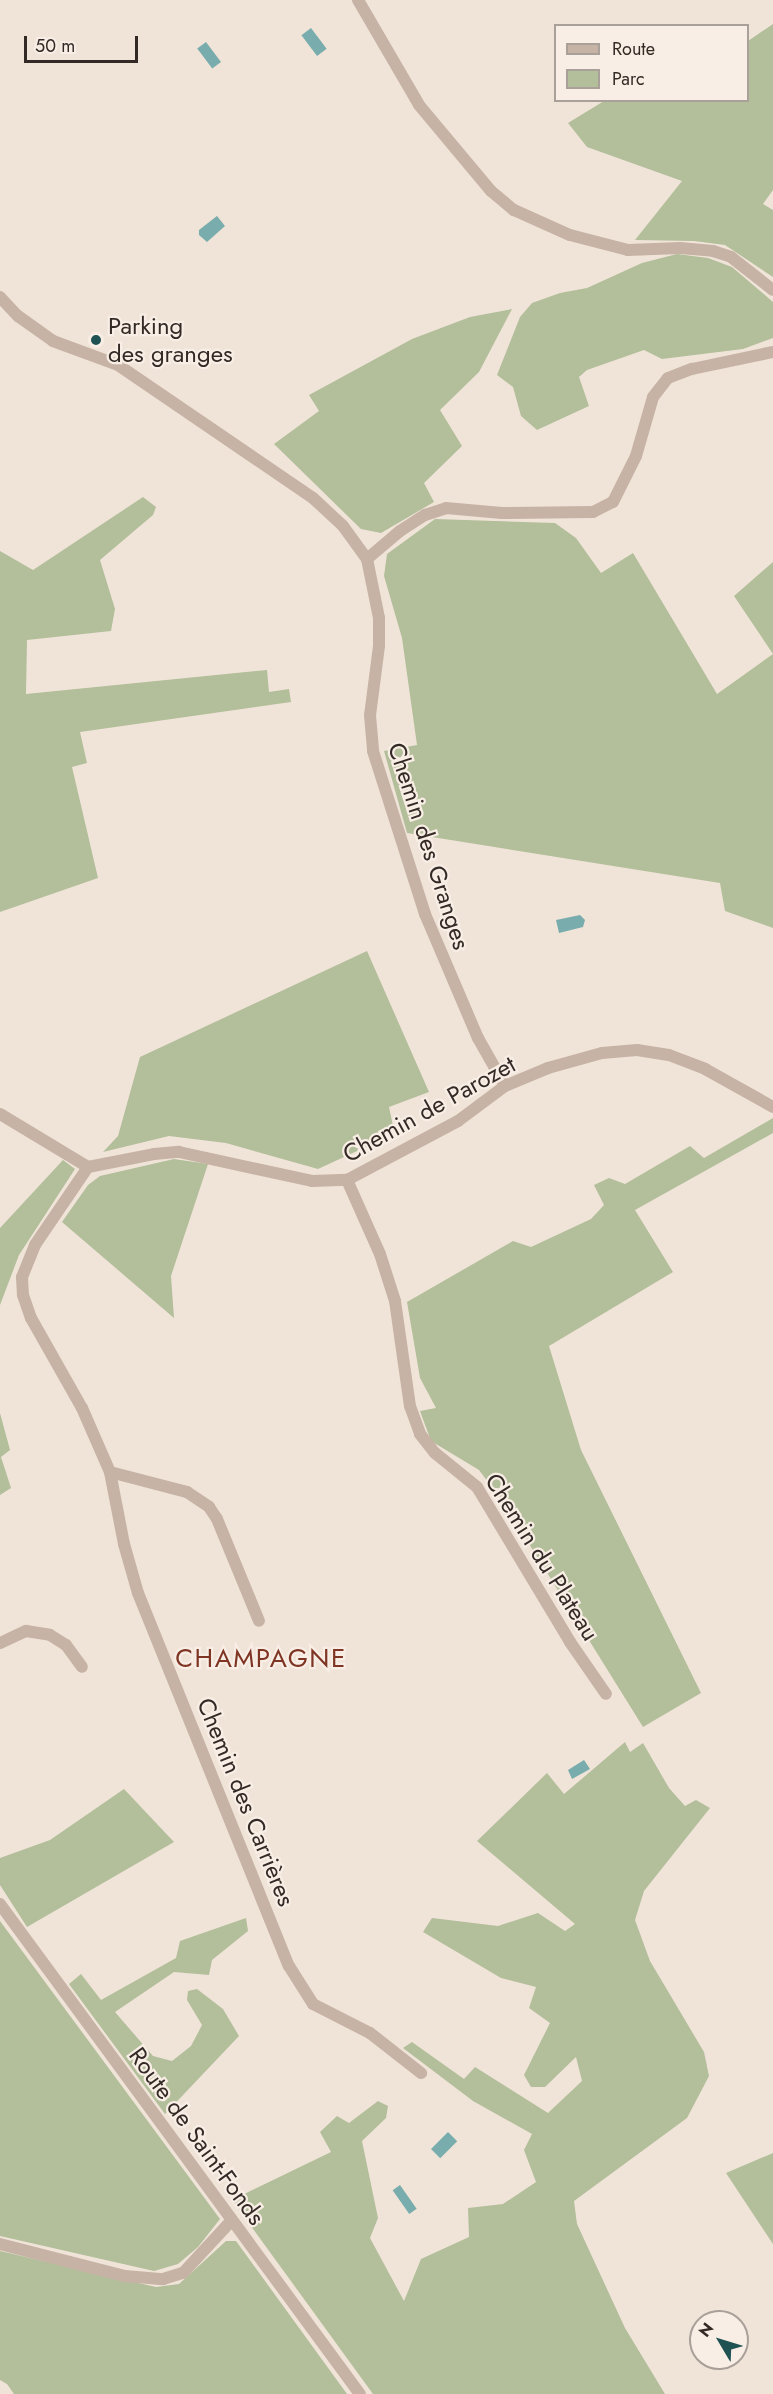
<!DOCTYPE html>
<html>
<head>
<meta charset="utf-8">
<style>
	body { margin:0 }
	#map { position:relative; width:773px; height:2394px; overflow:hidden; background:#f0e4d9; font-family:Jost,sans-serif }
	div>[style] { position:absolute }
	.green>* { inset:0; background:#b3be9a }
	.water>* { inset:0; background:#79acac; transform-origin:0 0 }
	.minor>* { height:12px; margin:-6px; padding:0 6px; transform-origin:6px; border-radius:6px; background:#c7b3a5 }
	.dots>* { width:16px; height:16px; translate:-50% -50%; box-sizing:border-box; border:3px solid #f8eee5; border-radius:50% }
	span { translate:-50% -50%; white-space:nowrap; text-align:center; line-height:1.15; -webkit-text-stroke:4.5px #f8eee5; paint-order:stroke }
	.poi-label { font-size:24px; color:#332a26 }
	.left { translate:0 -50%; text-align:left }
	.street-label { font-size:24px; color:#332a26 }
	.neighbourhood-label { font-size:26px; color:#7f3523; letter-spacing:1.5px }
	.legend { position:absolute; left:554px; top:24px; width:195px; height:78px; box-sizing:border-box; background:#f8eee5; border:2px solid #a9a099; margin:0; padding:8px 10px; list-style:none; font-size:18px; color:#332a26 }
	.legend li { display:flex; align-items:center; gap:12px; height:30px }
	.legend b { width:30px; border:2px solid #a9a099 }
	.north { position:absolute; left:689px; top:2310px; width:60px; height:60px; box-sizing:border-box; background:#f8eee5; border:2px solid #a9a099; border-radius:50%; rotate:308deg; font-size:16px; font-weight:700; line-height:24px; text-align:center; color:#332a26 }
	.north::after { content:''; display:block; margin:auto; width:21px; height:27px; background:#1e5253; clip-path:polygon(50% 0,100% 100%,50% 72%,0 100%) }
	.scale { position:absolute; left:24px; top:36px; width:114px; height:27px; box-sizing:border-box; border:3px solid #332a26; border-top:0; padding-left:8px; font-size:18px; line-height:21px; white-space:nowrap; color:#332a26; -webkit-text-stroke:4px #f8eee5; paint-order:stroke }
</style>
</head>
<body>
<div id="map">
	<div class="green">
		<div style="clip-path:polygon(773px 24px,773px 190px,763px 204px,773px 210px,773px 277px,725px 245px,694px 241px,635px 240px,682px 181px,587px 147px,568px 123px,604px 101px,748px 100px,748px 41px)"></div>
		<div style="clip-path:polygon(677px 254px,708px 258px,732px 267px,773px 302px,773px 338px,743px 349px,662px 359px,644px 350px,587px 370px,579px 377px,589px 406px,537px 430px,521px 416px,513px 387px,497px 375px,520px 317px,532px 303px,560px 293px,587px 288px,642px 263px)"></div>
		<div style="clip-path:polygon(512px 309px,479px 372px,440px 410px,462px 446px,424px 483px,434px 502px,381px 533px,361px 529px,274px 444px,319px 411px,309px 395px,412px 339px,470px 317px)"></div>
		<div style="clip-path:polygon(143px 497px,156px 507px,153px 515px,100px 560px,115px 609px,111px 631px,27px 640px,26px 694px,267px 670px,269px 692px,289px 689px,291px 702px,80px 732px,87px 763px,72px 767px,98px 878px,0 912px,0 551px,33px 570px)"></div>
		<div style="clip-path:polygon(435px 519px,555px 523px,576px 538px,601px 573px,633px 553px,717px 694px,773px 654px,734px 596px,773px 562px,773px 928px,725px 911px,720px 883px,407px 833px,384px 751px,417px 745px,402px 638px,384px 576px,387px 554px)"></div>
		<div style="clip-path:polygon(367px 951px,429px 1092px,389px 1107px,393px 1126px,378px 1132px,370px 1145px,318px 1169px,226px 1143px,169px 1136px,103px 1152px,118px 1136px,140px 1057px)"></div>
		<div style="clip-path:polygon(773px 1118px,773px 1133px,635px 1210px,673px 1272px,549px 1346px,581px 1450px,701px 1693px,643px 1727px,503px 1502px,479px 1470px,431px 1441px,420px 1411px,436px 1408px,420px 1378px,407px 1302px,513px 1241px,531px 1247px,591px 1219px,604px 1205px,594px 1185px,609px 1178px,625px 1184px,690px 1146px,704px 1158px)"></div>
		<div style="clip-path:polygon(174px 1159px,208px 1164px,171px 1276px,174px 1318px,62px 1222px,88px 1185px,100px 1176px)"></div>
		<div style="clip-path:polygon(63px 1160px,75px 1169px,19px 1255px,0 1305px,0 1228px)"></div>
		<div style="clip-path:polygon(0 1413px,10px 1450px,1px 1457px,11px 1488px,0 1495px)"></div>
		<div style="clip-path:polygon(625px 1742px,630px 1752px,643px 1743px,669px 1788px,685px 1806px,696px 1800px,710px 1808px,644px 1891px,635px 1920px,650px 1961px,704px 2052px,709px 2076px,687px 2118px,574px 2201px,577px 2224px,625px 2328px,665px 2394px,373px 2394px,232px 2200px,331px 2152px,320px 2132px,337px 2116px,349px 2123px,378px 2101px,388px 2106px,386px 2118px,362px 2141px,378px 2218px,370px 2238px,404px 2301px,421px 2259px,469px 2237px,468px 2208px,503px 2204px,536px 2182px,524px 2150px,532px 2134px,473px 2101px,403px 2048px,412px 2042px,464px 2079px,475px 2067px,548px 2113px,582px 2081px,576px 2057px,545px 2087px,531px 2087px,524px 2075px,550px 2023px,529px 2008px,536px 1987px,501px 1978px,423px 1932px,432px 1918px,498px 1926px,538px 1913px,565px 1931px,575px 1924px,477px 1841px,547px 1773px,564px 1794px)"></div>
		<div style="clip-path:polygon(124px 1789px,174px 1842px,27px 1927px,0 1885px,0 1858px,50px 1840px)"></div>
		<div style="clip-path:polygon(246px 1918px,248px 1931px,212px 1960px,209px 1975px,174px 1972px,115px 2012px,153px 2056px,172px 2061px,191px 2046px,202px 2025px,187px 2000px,188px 1991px,197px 1989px,223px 2009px,239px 2036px,165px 2114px,69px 1984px,81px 1974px,101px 2000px,176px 1958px,180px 1941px)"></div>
		<div style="clip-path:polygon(0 1921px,220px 2219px,198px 2247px,178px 2264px,154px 2271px,0 2236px)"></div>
		<div style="clip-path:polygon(773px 2153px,773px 2244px,726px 2173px)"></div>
		<div style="clip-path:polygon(226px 2241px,236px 2241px,347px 2394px,14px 2394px,7px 2384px,0 2380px,0 2251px,156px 2287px,179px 2284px)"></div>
	</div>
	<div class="water">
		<div style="left:311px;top:28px;width:26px;height:12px;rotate:53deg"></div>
		<div style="left:206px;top:42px;width:25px;height:11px;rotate:53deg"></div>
		<div style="clip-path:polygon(217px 216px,225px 226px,207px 242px,199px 235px,199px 230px)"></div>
		<div style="clip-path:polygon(580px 915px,585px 920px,583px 927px,559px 933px,556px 920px)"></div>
		<div style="clip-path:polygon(584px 1760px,590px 1769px,572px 1779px,568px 1770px)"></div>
		<div style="left:448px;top:2132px;width:13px;height:24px;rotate:45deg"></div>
		<div style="left:400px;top:2185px;width:29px;height:9px;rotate:55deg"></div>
	</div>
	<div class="minor">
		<div style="left:358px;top:0;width:121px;rotate:59.8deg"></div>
		<div style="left:419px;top:105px;width:112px;rotate:50.1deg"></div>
		<div style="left:491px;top:191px;width:30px;rotate:40deg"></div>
		<div style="left:514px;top:210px;width:61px;rotate:24.1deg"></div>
		<div style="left:570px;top:235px;width:60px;rotate:14.5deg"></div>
		<div style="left:628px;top:250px;width:52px;rotate:-2.2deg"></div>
		<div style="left:680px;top:248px;width:33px;rotate:5deg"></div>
		<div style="left:713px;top:251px;width:19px;rotate:18deg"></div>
		<div style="left:731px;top:257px;width:53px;rotate:38.2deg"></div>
		<div style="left:0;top:297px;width:26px;rotate:47deg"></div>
		<div style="left:18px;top:316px;width:43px;rotate:35.5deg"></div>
		<div style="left:53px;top:341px;width:69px;rotate:20.3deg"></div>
		<div style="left:118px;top:365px;width:236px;rotate:34.3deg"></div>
		<div style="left:313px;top:498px;width:41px;rotate:43deg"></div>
		<div style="left:343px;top:526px;width:41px;rotate:54deg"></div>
		<div style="left:367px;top:559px;width:60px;rotate:78.5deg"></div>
		<div style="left:379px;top:618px;width:28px;rotate:90deg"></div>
		<div style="left:379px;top:646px;width:70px;rotate:97.4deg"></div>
		<div style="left:370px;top:715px;width:36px;rotate:85deg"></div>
		<div style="left:373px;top:751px;width:171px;rotate:72.3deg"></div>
		<div style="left:425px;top:914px;width:135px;rotate:66.9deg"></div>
		<div style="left:478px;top:1038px;width:55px;rotate:60.6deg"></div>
		<div style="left:367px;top:559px;width:43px;rotate:-40.3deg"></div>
		<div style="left:400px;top:531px;width:30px;rotate:-33deg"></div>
		<div style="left:425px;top:515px;width:22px;rotate:-18deg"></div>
		<div style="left:446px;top:508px;width:56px;rotate:5.1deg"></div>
		<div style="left:502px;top:513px;width:91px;rotate:-0.6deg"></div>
		<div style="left:593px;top:512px;width:22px;rotate:-27deg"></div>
		<div style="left:613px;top:502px;width:51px;rotate:-63.4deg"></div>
		<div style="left:636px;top:456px;width:61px;rotate:-73.9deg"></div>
		<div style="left:653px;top:397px;width:24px;rotate:-52deg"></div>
		<div style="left:668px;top:378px;width:26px;rotate:-21deg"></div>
		<div style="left:692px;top:369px;width:83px;rotate:-11.9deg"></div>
		<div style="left:0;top:1114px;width:103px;rotate:31.1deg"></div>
		<div style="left:88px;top:1167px;width:67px;rotate:-11.1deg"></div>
		<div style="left:154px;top:1154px;width:25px;rotate:-5deg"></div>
		<div style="left:179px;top:1152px;width:136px;rotate:12.3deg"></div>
		<div style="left:312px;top:1181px;width:35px;rotate:-2deg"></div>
		<div style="left:347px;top:1180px;width:126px;rotate:-28deg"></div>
		<div style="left:458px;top:1121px;width:59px;rotate:-36.7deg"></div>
		<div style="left:505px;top:1086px;width:47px;rotate:-22.7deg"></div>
		<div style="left:548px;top:1068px;width:56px;rotate:-15.5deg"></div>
		<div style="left:602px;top:1053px;width:35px;rotate:-5deg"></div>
		<div style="left:637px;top:1050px;width:32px;rotate:9deg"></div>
		<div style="left:669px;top:1055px;width:39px;rotate:21deg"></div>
		<div style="left:705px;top:1069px;width:78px;rotate:29.2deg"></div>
		<div style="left:88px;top:1167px;width:94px;rotate:124.2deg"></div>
		<div style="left:35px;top:1245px;width:35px;rotate:112deg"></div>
		<div style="left:22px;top:1277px;width:18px;rotate:87deg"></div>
		<div style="left:23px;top:1295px;width:24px;rotate:71deg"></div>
		<div style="left:31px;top:1318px;width:103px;rotate:60.5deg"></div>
		<div style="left:82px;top:1408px;width:70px;rotate:66.4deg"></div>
		<div style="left:110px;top:1472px;width:73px;rotate:79deg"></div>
		<div style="left:124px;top:1544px;width:51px;rotate:74.1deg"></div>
		<div style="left:138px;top:1593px;width:402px;rotate:68deg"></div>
		<div style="left:289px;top:1966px;width:45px;rotate:57.7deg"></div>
		<div style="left:313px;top:2004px;width:64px;rotate:27deg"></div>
		<div style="left:370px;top:2033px;width:65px;rotate:38.1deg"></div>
		<div style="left:347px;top:1180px;width:81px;rotate:66deg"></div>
		<div style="left:380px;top:1254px;width:49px;rotate:72.3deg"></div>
		<div style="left:395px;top:1301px;width:106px;rotate:81.9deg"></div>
		<div style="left:410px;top:1406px;width:30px;rotate:70deg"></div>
		<div style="left:420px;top:1434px;width:24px;rotate:52deg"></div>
		<div style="left:435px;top:1453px;width:54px;rotate:39deg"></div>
		<div style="left:477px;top:1487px;width:181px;rotate:59deg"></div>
		<div style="left:570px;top:1642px;width:63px;rotate:55.3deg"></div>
		<div style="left:110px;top:1472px;width:80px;rotate:14.6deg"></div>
		<div style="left:187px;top:1492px;width:27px;rotate:34deg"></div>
		<div style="left:209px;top:1507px;width:14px;rotate:56deg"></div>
		<div style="left:217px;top:1519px;width:110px;rotate:67.6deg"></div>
		<div style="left:0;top:1643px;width:29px;rotate:-25deg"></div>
		<div style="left:26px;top:1631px;width:24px;rotate:9deg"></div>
		<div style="left:50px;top:1635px;width:19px;rotate:32deg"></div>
		<div style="left:66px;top:1645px;width:27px;rotate:54deg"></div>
		<div style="left:0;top:1904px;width:608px;rotate:53.7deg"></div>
		<div style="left:0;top:2244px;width:129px;rotate:14.4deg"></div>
		<div style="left:125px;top:2276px;width:38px;rotate:5deg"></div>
		<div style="left:163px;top:2279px;width:21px;rotate:-17deg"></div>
		<div style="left:183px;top:2273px;width:72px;rotate:-47.2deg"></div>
	</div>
	<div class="dots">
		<div style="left:96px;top:340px;background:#1e5253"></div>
	</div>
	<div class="poi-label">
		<span class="left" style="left:108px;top:340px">Parking<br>des granges</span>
	</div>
	<div class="street-label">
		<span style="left:429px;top:846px;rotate:72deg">Chemin des Granges</span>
		<span style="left:429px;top:1109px;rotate:-29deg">Chemin de Parozet</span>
		<span style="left:542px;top:1557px;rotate:58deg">Chemin du Plateau</span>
		<span style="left:246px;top:1802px;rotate:68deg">Chemin des Carrières</span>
		<span style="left:197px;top:2136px;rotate:54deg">Route de Saint-Fonds</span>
	</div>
	<div class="neighbourhood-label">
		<span style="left:261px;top:1659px">CHAMPAGNE</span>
	</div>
	<ul class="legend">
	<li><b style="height:8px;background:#c7b3a5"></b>Route</li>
	<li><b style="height:16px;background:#b3be9a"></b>Parc</li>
	</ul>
	<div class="north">N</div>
	<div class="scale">50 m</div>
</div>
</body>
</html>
